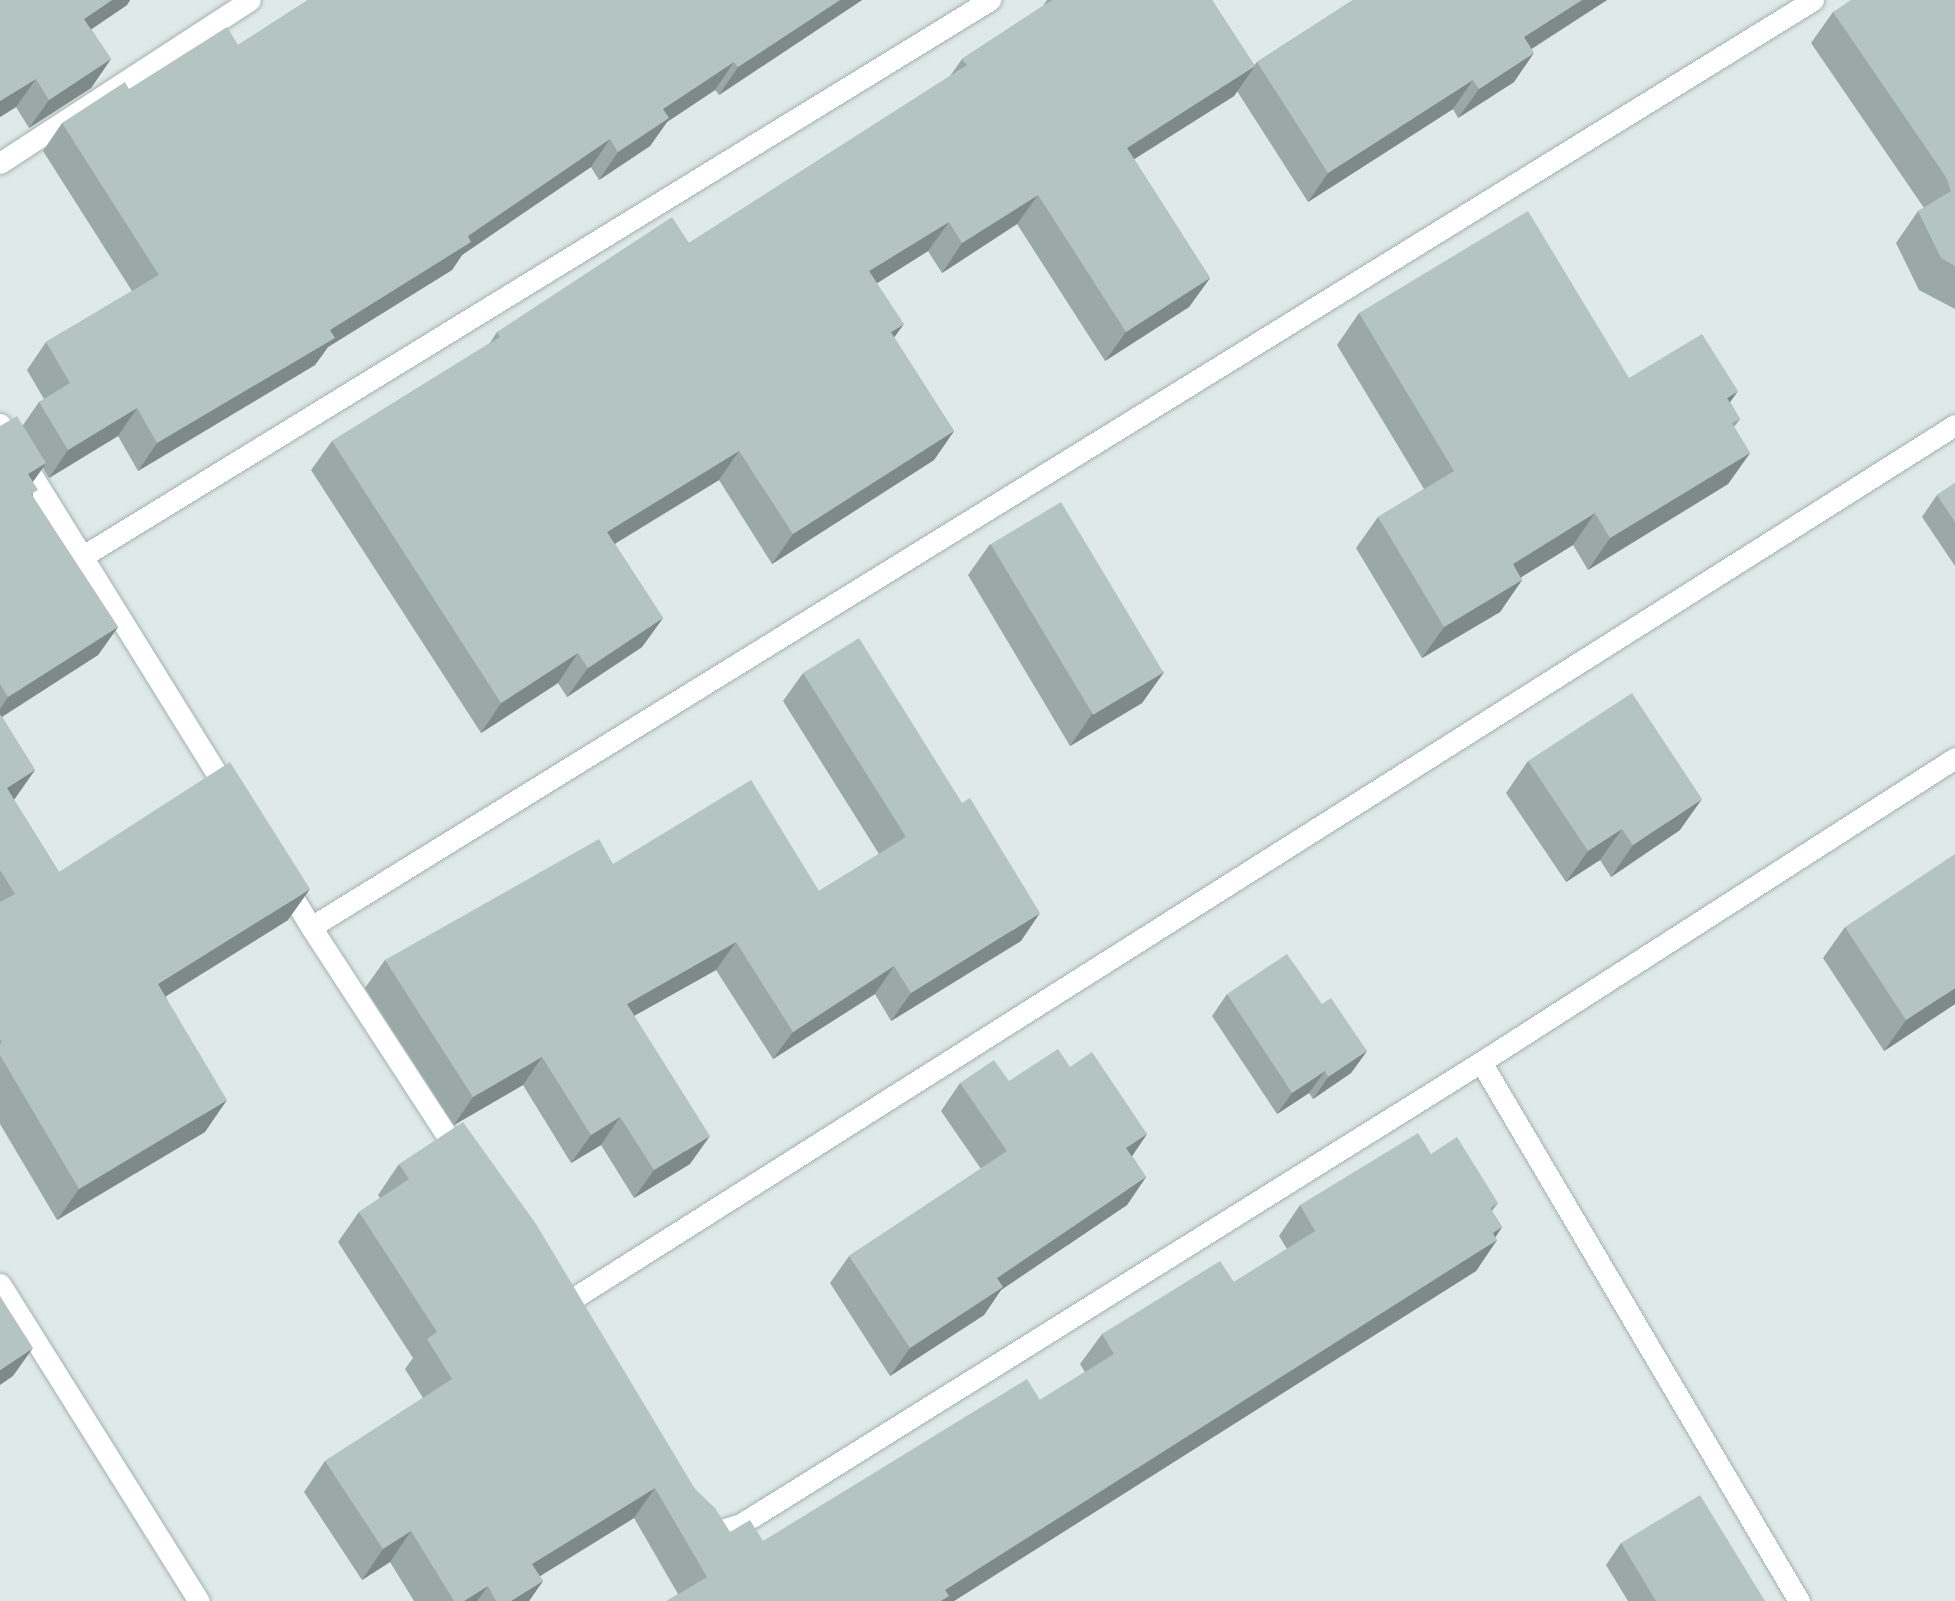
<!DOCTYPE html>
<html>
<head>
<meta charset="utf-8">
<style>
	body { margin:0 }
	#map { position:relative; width:1955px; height:1601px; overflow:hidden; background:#dfeae8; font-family:Mulish,sans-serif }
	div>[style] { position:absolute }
	.roads { filter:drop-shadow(0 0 2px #a2b2b0) drop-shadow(0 0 2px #a2b2b0) }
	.street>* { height:21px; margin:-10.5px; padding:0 10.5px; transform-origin:10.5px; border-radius:10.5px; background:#fff }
	.wall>* { inset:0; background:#9ba9a6 }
	.shaded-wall>* { inset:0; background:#7e8a87 }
	.building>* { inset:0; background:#b4c5c1; transform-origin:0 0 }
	span { translate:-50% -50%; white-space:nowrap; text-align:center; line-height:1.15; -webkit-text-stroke:5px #eff7f5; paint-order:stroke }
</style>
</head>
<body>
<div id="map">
	<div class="roads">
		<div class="street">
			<div style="left:0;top:163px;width:298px;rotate:-33.1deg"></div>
			<div style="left:0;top:424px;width:435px;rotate:58.2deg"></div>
			<div style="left:83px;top:556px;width:1064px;rotate:-31.51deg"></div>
			<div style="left:283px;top:881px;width:54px;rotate:58.7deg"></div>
			<div style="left:311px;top:927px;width:1765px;rotate:-31.68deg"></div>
			<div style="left:311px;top:927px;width:275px;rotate:56.9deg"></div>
			<div style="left:1481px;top:1062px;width:626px;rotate:59.46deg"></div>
			<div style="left:0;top:1284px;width:374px;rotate:57.9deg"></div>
			<div style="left:566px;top:1303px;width:1643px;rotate:-32.3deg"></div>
			<div style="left:700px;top:1527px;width:18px;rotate:13deg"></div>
			<div style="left:718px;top:1531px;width:24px;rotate:-17deg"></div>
			<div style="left:741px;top:1524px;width:872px;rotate:-31.98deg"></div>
			<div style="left:1481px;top:1062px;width:563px;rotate:-32.67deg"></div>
		</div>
	</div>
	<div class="wall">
		<div style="clip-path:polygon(0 0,130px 0,127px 5px,91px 29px,111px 59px,91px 88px,29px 128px,16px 107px,0 117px)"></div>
		<div style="clip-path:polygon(308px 0,862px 0,719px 95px,715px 90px,667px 122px,650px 146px,599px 180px,591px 167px,462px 255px,452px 270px,328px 347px,315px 365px,138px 471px,118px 436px,49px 478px,43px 468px,33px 482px,33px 497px,118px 627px,98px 655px,2px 717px,35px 770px,14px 800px,59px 872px,288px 920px,166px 996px,205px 1132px,57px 1220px,0 1124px,0 426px,23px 425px,39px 402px,44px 399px,27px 370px,46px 342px,132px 291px,43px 151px,62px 123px,129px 89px,238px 45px)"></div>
		<div style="clip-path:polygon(1047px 0,1212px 0,1254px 65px,1257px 62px,1353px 0,1607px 0,1532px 49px,1514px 82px,1458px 118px,1453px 109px,1308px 202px,1237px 91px,1234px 96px,1134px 159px,1210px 278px,1189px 307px,1105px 361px,1017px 224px,942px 273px,928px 251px,877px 283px,894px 338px,954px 431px,934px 460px,772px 564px,719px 480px,615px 544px,663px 618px,642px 647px,567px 697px,558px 683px,481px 733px,311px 470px,332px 441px,490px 343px,497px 332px,689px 243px,950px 76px,962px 59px,1043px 6px)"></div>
		<div style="clip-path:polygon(1955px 0,1955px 309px,1919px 290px,1896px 243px,1918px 211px,1924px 208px,1811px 43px,1833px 12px)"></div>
		<div style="clip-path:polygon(1359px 313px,1730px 402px,1740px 419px,1734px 427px,1750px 453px,1728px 484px,1588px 570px,1573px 545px,1521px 577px,1522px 580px,1500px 612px,1422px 658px,1356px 548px,1378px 517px,1424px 489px,1337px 345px)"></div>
		<div style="clip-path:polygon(1955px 483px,1955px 566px,1922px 517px,1937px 495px)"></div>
		<div style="clip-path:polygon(990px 544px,1164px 672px,1142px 703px,1070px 746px,968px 575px)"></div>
		<div style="clip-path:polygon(803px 673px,1021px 941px,891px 1021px,875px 994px,773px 1059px,716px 970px,634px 1016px,690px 1164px,634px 1198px,601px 1145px,571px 1163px,523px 1085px,454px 1125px,365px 988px,385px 960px,613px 864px,819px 891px,879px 854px,783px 701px)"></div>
		<div style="clip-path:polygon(1528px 761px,1680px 830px,1611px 877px,1600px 860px,1566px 882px,1506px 793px)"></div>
		<div style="clip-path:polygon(1845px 927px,1955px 1004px,1884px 1051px,1823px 958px)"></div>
		<div style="clip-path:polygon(1227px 994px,1322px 1004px,1367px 1051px,1351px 1073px,1313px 1099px,1309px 1093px,1277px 1114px,1212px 1016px)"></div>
		<div style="clip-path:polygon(1070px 1067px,1147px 1134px,1132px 1156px,1146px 1177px,1127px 1205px,1001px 1290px,984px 1315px,890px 1376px,830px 1283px,849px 1256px,981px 1169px,941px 1111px,960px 1083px,1009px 1081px)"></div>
		<div style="clip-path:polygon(1431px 1154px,1498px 1203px,1492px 1211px,1502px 1227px,1495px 1238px,1497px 1240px,1476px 1271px,954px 1601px,667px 1601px,678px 1594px,634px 1518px,540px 1576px,543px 1581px,529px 1601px,414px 1601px,390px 1562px,362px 1580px,304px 1492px,325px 1461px,423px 1398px,405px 1369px,413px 1358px,338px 1242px,359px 1212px,380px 1198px,378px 1195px,399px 1164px,695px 1489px,730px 1532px,763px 1541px,1040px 1400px,1085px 1372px,1080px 1364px,1102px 1334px,1234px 1282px,1287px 1249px,1279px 1236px,1300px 1205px)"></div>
		<div style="clip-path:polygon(1621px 1543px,1765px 1601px,1628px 1601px,1606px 1565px)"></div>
	</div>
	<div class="shaded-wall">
		<div style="clip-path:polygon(112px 0,130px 0,127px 5px,64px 48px,84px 19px)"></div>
		<div style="clip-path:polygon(840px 0,862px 0,719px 95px,738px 67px)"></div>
		<div style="clip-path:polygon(1582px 0,1607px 0,1504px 66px,1524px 37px)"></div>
		<div style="clip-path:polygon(1534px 53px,1514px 82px,1458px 118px,1479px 89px)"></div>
		<div style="clip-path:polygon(111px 59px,91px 88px,29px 128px,49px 100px)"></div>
		<div style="clip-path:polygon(734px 62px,715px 90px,667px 122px,650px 146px,599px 180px,618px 152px,663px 109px)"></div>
		<div style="clip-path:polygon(1255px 66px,1234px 96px,1106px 177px,1127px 148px)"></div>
		<div style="clip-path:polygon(36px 79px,16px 107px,0 117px,0 101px)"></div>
		<div style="clip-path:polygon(1473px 80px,1453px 109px,1308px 202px,1328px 173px)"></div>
		<div style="clip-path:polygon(610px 139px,591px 167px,462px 255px,452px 270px,328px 347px,315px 365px,138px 471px,157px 443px,330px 330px)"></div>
		<div style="clip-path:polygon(1038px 195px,1017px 224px,942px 273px,962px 243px)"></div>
		<div style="clip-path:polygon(949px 222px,928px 251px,849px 301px,869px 271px)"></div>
		<div style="clip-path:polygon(1210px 278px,1189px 307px,1105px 361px,1126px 332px)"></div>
		<div style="clip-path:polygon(904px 324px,883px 353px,891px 332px)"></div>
		<div style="clip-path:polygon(1738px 391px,1716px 422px,1727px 398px)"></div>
		<div style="clip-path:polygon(137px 408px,118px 436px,49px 478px,68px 450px)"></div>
		<div style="clip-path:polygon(954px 431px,934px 460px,772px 564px,793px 534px)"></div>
		<div style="clip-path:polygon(739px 451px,719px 480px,586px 561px,607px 532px)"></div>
		<div style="clip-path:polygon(1750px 453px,1728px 484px,1588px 570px,1610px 538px)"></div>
		<div style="clip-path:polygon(46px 463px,26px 491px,28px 474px)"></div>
		<div style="clip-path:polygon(1595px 513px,1573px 545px,1491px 596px,1513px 564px)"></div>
		<div style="clip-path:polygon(1522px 580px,1500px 612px,1422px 658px,1444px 627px)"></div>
		<div style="clip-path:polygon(663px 618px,642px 647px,567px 697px,588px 668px)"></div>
		<div style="clip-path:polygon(118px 627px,98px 655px,0 718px,0 709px,8px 697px)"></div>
		<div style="clip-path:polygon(578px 653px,558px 683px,481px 733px,501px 703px)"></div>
		<div style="clip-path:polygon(1164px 672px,1142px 703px,1070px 746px,1092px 714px)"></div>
		<div style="clip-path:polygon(35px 770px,13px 801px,7px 788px)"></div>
		<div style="clip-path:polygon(1702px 799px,1680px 830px,1611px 877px,1633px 845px)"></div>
		<div style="clip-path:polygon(1622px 829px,1600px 860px,1566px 882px,1588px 851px)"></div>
		<div style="clip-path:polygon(310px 889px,288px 920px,136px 1015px,158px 984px)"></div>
		<div style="clip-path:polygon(1040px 913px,1021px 941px,891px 1021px,911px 993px)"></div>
		<div style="clip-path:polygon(736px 942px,716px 970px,607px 1031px,627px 1004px)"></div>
		<div style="clip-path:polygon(894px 966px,875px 994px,773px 1059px,793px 1032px)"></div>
		<div style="clip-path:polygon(1955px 988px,1955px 1004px,1884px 1051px,1906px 1020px)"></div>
		<div style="clip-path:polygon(1367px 1051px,1351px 1073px,1313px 1099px,1328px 1077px)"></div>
		<div style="clip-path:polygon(542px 1057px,523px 1085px,454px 1125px,473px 1097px)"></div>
		<div style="clip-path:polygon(1325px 1071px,1309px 1093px,1277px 1114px,1292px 1093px)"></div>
		<div style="clip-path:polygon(227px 1100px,205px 1132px,57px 1220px,79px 1189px)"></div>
		<div style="clip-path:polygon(620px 1117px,601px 1145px,571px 1163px,591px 1135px)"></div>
		<div style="clip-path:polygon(1147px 1134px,1128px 1162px,1126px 1148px)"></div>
		<div style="clip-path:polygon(710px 1136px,690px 1164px,634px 1198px,654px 1170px)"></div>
		<div style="clip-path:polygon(1146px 1177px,1127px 1205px,1001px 1290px,984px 1315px,890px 1376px,910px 1348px,997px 1278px)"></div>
		<div style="clip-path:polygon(1502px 1227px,1490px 1245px,1497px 1240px,1476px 1271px,954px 1601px,937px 1601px,945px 1590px)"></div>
		<div style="clip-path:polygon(33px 1348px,13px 1376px,0 1385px,0 1370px)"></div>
		<div style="clip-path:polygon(655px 1488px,634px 1518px,511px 1594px,532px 1564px)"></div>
		<div style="clip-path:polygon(411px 1531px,390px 1562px,362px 1580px,383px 1549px)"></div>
		<div style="clip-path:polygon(543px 1581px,529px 1601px,511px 1601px)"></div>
		<div style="clip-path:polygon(488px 1586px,477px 1601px,464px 1601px)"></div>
	</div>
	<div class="building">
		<div style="clip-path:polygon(0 0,112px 0,84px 19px,111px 59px,49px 100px,36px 79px,0 101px)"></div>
		<div style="clip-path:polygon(308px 0,840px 0,738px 67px,734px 62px,663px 109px,669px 118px,618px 152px,610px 139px,468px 236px,471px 242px,330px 330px,335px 338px,157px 443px,137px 408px,68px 450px,39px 402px,70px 383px,46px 342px,159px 275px,62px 123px,125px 82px,129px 89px,227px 27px,238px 45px)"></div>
		<div style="clip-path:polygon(1052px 0,1212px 0,1255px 66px,1127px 148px,1210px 278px,1126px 332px,1038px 195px,962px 243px,949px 222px,869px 271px,904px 324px,891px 332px,954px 431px,793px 534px,739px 451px,607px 532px,663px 618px,588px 668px,578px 653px,501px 703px,332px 441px,500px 337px,497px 332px,672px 217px,689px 243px,967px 65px,962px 59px)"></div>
		<div style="clip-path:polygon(1353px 0,1582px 0,1524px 37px,1534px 53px,1479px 89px,1473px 80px,1328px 173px,1257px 62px)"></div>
		<div style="clip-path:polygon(1851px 0,1955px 0,1955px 266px,1941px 258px,1918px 211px,1951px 191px,1946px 177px,1833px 12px)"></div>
		<div style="clip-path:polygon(1528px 211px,1629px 378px,1702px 334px,1738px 391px,1727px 398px,1740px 419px,1732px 423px,1750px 453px,1610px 538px,1595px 513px,1513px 564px,1522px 580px,1444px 627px,1378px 517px,1454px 471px,1359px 313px)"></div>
		<div style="clip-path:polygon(17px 416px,46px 463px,28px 474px,38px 490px,31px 494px,118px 627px,8px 697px,0 684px,0 426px)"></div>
		<div style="clip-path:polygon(1955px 483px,1955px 522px,1937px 495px)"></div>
		<div style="left:1061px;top:502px;width:199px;height:82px;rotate:59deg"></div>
		<div style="clip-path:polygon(859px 638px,962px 803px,970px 798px,1040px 913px,911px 993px,894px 966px,793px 1032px,736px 942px,627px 1004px,710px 1136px,654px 1170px,620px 1117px,591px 1135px,542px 1057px,473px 1097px,385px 960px,599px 839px,613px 864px,751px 780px,819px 891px,906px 837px,803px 673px)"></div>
		<div style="clip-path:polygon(1632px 693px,1702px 799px,1633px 845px,1622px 829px,1588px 851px,1528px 761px)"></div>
		<div style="clip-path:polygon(0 714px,35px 770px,7px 788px,59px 872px,230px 762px,310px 889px,158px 984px,227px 1100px,79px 1189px,0 1055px,0 1044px,2px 1042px,0 1039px,0 902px,15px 894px,0 870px)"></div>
		<div style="clip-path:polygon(1955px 854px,1955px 988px,1906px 1020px,1845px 927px)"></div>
		<div style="clip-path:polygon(1287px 954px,1322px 1004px,1331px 998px,1367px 1051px,1328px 1077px,1325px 1071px,1292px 1093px,1227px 994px)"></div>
		<div style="clip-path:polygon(1058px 1049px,1070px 1067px,1092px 1052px,1147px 1134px,1126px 1148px,1146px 1177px,997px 1278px,1003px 1287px,910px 1348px,849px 1256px,1007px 1151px,960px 1083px,994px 1060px,1009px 1081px)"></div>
		<div style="clip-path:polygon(463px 1122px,536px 1224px,695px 1489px,715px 1508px,730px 1532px,750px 1520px,763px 1541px,1027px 1379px,1040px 1400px,1114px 1354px,1102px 1334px,1220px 1261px,1234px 1282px,1315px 1231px,1300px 1205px,1418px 1133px,1431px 1154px,1457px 1137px,1498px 1203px,1490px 1208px,1502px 1227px,1493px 1233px,1497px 1240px,945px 1590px,949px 1596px,941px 1601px,667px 1601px,707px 1577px,655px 1488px,532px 1564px,543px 1581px,511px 1601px,496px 1601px,488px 1586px,464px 1601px,454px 1601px,411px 1531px,383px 1549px,325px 1461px,452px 1379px,427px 1339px,437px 1332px,359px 1212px,409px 1179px,399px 1164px)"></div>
		<div style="clip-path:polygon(0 1296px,33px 1348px,0 1370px)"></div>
		<div style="clip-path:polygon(1700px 1495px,1765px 1601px,1656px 1601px,1621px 1543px)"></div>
	</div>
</div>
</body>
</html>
